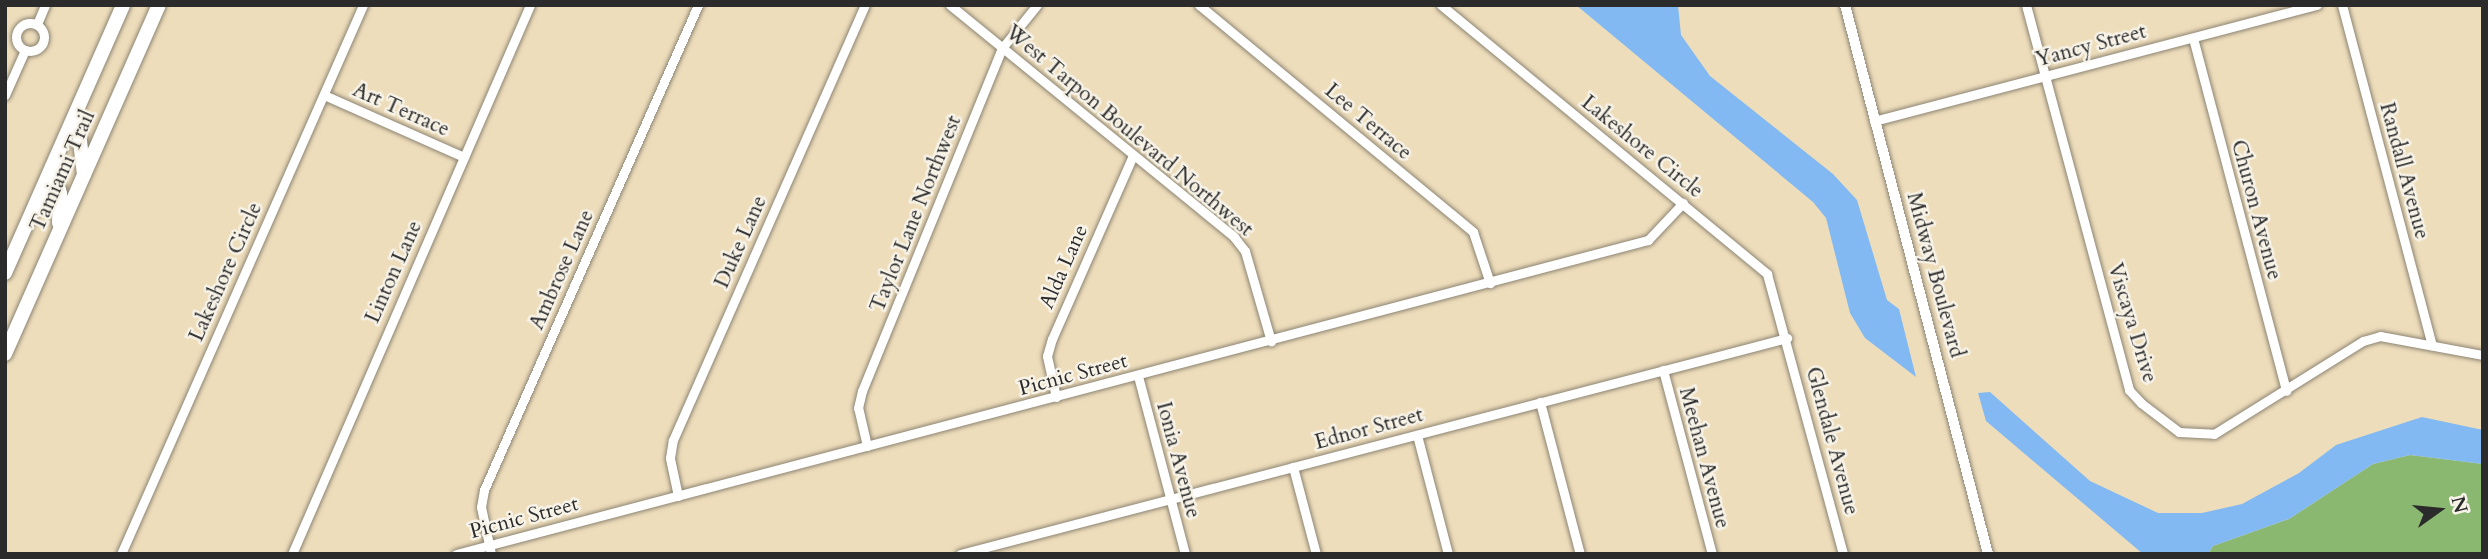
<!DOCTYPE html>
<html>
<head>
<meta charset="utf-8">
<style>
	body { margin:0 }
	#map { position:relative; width:2488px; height:559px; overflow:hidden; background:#edb; font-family:Cardo,serif }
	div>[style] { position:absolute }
	.forest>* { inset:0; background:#8bb871 }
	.water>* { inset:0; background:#82b9f2 }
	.roads { filter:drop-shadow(0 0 2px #8c8473) drop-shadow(0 0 2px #8c8473) }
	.minor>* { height:9px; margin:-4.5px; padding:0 4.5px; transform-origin:4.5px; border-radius:4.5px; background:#fff }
	.minor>.ring { margin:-4.5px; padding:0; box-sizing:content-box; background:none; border:9px solid #fff; border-radius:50% }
	.tertiary>* { height:10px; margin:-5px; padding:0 5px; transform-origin:5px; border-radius:5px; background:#fff }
	.primary>* { height:14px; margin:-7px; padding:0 7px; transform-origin:7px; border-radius:7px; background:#fff }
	span { translate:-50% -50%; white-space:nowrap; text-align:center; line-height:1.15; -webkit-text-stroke:5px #f7f3e8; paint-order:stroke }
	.street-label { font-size:21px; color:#2b2b2b }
	.frame { position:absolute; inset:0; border:7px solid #2b2b2b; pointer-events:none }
	.north { position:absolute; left:2404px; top:475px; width:70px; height:70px; -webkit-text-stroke:5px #f7f3e8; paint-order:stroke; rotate:75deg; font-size:19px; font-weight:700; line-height:28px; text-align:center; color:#2b2b2b }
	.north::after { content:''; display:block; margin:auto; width:24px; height:32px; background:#2b2b2b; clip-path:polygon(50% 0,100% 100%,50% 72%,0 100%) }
</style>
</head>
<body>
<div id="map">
	<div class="forest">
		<div style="clip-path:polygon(2410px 455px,2483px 464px,2483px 554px,2208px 554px,2213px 546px,2289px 519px,2373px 464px)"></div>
	</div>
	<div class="water">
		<div style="clip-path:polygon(1576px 5px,1678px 5px,1681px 35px,1710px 76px,1833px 174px,1857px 200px,1887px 300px,1899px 309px,1916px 377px,1865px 338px,1850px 313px,1826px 218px,1813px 202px)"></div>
		<div style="clip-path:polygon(1990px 392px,2090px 481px,2158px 513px,2202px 513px,2242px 504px,2299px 473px,2336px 445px,2422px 417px,2483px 430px,2483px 464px,2410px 455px,2373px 464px,2289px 519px,2213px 546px,2208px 554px,2143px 554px,1986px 421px,1978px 393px)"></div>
	</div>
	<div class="roads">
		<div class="minor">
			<div style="left:950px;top:5px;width:367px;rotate:39.2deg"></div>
			<div style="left:1234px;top:237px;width:18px;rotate:52deg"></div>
			<div style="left:1245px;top:251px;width:94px;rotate:73.9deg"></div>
			<div style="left:1199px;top:5px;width:356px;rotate:39.6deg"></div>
			<div style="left:1473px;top:232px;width:54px;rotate:71.6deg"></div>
			<div style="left:1441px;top:5px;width:423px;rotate:39.5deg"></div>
			<div style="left:1767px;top:274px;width:290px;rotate:74.8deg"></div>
			<div style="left:2026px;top:5px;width:399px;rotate:75deg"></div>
			<div style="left:2129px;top:390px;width:18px;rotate:47deg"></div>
			<div style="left:2141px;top:403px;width:48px;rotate:37.3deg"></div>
			<div style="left:2179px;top:432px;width:35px;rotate:3deg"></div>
			<div style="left:2214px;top:434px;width:176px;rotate:-32deg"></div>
			<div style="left:2363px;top:341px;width:18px;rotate:-16deg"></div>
			<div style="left:2380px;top:336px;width:105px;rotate:10.5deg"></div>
			<div style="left:2342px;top:5px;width:352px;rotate:75.2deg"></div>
			<div class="ring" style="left:16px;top:23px;width:19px;height:19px"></div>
			<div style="left:37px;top:24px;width:21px;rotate:-67deg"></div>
			<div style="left:2193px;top:38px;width:365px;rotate:75.2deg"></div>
			<div style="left:5px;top:95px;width:49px;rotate:-66deg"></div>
			<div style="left:324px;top:95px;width:153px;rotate:23.9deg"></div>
			<div style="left:1874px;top:121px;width:458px;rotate:-14.7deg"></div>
			<div style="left:1663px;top:370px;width:190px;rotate:75.1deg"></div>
			<div style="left:1138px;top:376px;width:184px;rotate:75.2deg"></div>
			<div style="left:1056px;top:397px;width:42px;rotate:-102.4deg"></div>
			<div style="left:1047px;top:356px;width:18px;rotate:-74deg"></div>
			<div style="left:1052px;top:339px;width:201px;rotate:-66.2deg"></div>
			<div style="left:1540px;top:402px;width:157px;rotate:75.3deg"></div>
			<div style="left:1417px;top:435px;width:123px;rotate:75.4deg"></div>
			<div style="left:867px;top:446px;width:39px;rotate:-103deg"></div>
			<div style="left:858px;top:408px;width:17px;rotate:-77deg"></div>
			<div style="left:862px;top:391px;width:370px;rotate:-67.8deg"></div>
			<div style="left:1002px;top:48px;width:55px;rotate:-50.9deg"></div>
			<div style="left:1293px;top:467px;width:90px;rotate:75.2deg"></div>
			<div style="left:678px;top:496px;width:39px;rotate:-102deg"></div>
			<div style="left:670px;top:458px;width:18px;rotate:-81deg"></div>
			<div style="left:673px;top:440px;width:475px;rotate:-66.2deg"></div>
			<div style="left:121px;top:554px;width:600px;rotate:-66.21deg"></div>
			<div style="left:292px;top:554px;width:598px;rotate:-66.56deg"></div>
			<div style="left:456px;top:554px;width:1233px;rotate:-14.76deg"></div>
			<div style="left:1648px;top:240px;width:51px;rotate:-46.6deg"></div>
			<div style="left:491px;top:554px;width:48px;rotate:-102deg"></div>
			<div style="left:481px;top:507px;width:17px;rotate:-80deg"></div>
			<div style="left:484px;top:490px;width:530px;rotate:-66.19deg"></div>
			<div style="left:960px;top:554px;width:855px;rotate:-14.64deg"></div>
		</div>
		<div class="tertiary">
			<div style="left:1845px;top:5px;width:567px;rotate:75.4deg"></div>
		</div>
		<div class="primary">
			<div style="left:77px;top:116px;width:59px;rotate:83.2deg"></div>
			<div style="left:52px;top:167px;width:28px;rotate:73deg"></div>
			<div style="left:60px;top:194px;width:29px;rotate:92deg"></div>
			<div style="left:5px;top:273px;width:293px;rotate:-66.2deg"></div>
			<div style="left:5px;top:354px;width:381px;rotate:-66.2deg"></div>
		</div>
	</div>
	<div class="street-label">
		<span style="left:2091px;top:46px;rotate:-15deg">Yancy Street</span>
		<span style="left:401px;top:110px;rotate:24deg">Art Terrace</span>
		<span style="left:1368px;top:122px;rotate:40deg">Lee Terrace</span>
		<span style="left:1129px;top:131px;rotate:40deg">West Tarpon Boulevard Northwest</span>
		<span style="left:1642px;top:147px;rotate:39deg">Lakeshore Circle</span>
		<span style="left:63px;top:171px;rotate:-66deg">Tamiami Trail</span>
		<span style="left:2404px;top:171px;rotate:75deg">Randall Avenue</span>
		<span style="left:2256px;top:210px;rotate:75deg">Churon Avenue</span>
		<span style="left:916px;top:214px;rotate:-68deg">Taylor Lane Northwest</span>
		<span style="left:741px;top:242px;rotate:-66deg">Duke Lane</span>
		<span style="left:1064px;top:267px;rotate:-66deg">Alda Lane</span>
		<span style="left:562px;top:270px;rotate:-66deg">Ambrose Lane</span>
		<span style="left:226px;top:272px;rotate:-66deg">Lakeshore Circle</span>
		<span style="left:394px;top:272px;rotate:-66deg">Linton Lane</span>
		<span style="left:1935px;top:275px;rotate:75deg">Midway Boulevard</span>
		<span style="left:2132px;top:323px;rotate:73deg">Viscaya Drive</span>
		<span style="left:1073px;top:375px;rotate:-15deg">Picnic Street</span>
		<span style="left:1369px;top:429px;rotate:-15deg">Ednor Street</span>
		<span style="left:1832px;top:441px;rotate:75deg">Glendale Avenue</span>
		<span style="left:1704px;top:458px;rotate:75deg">Meehan Avenue</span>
		<span style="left:1178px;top:460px;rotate:75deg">Ionia Avenue</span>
		<span style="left:524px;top:518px;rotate:-15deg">Picnic Street</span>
	</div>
	<div class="frame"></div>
	<div class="north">N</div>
</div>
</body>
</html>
